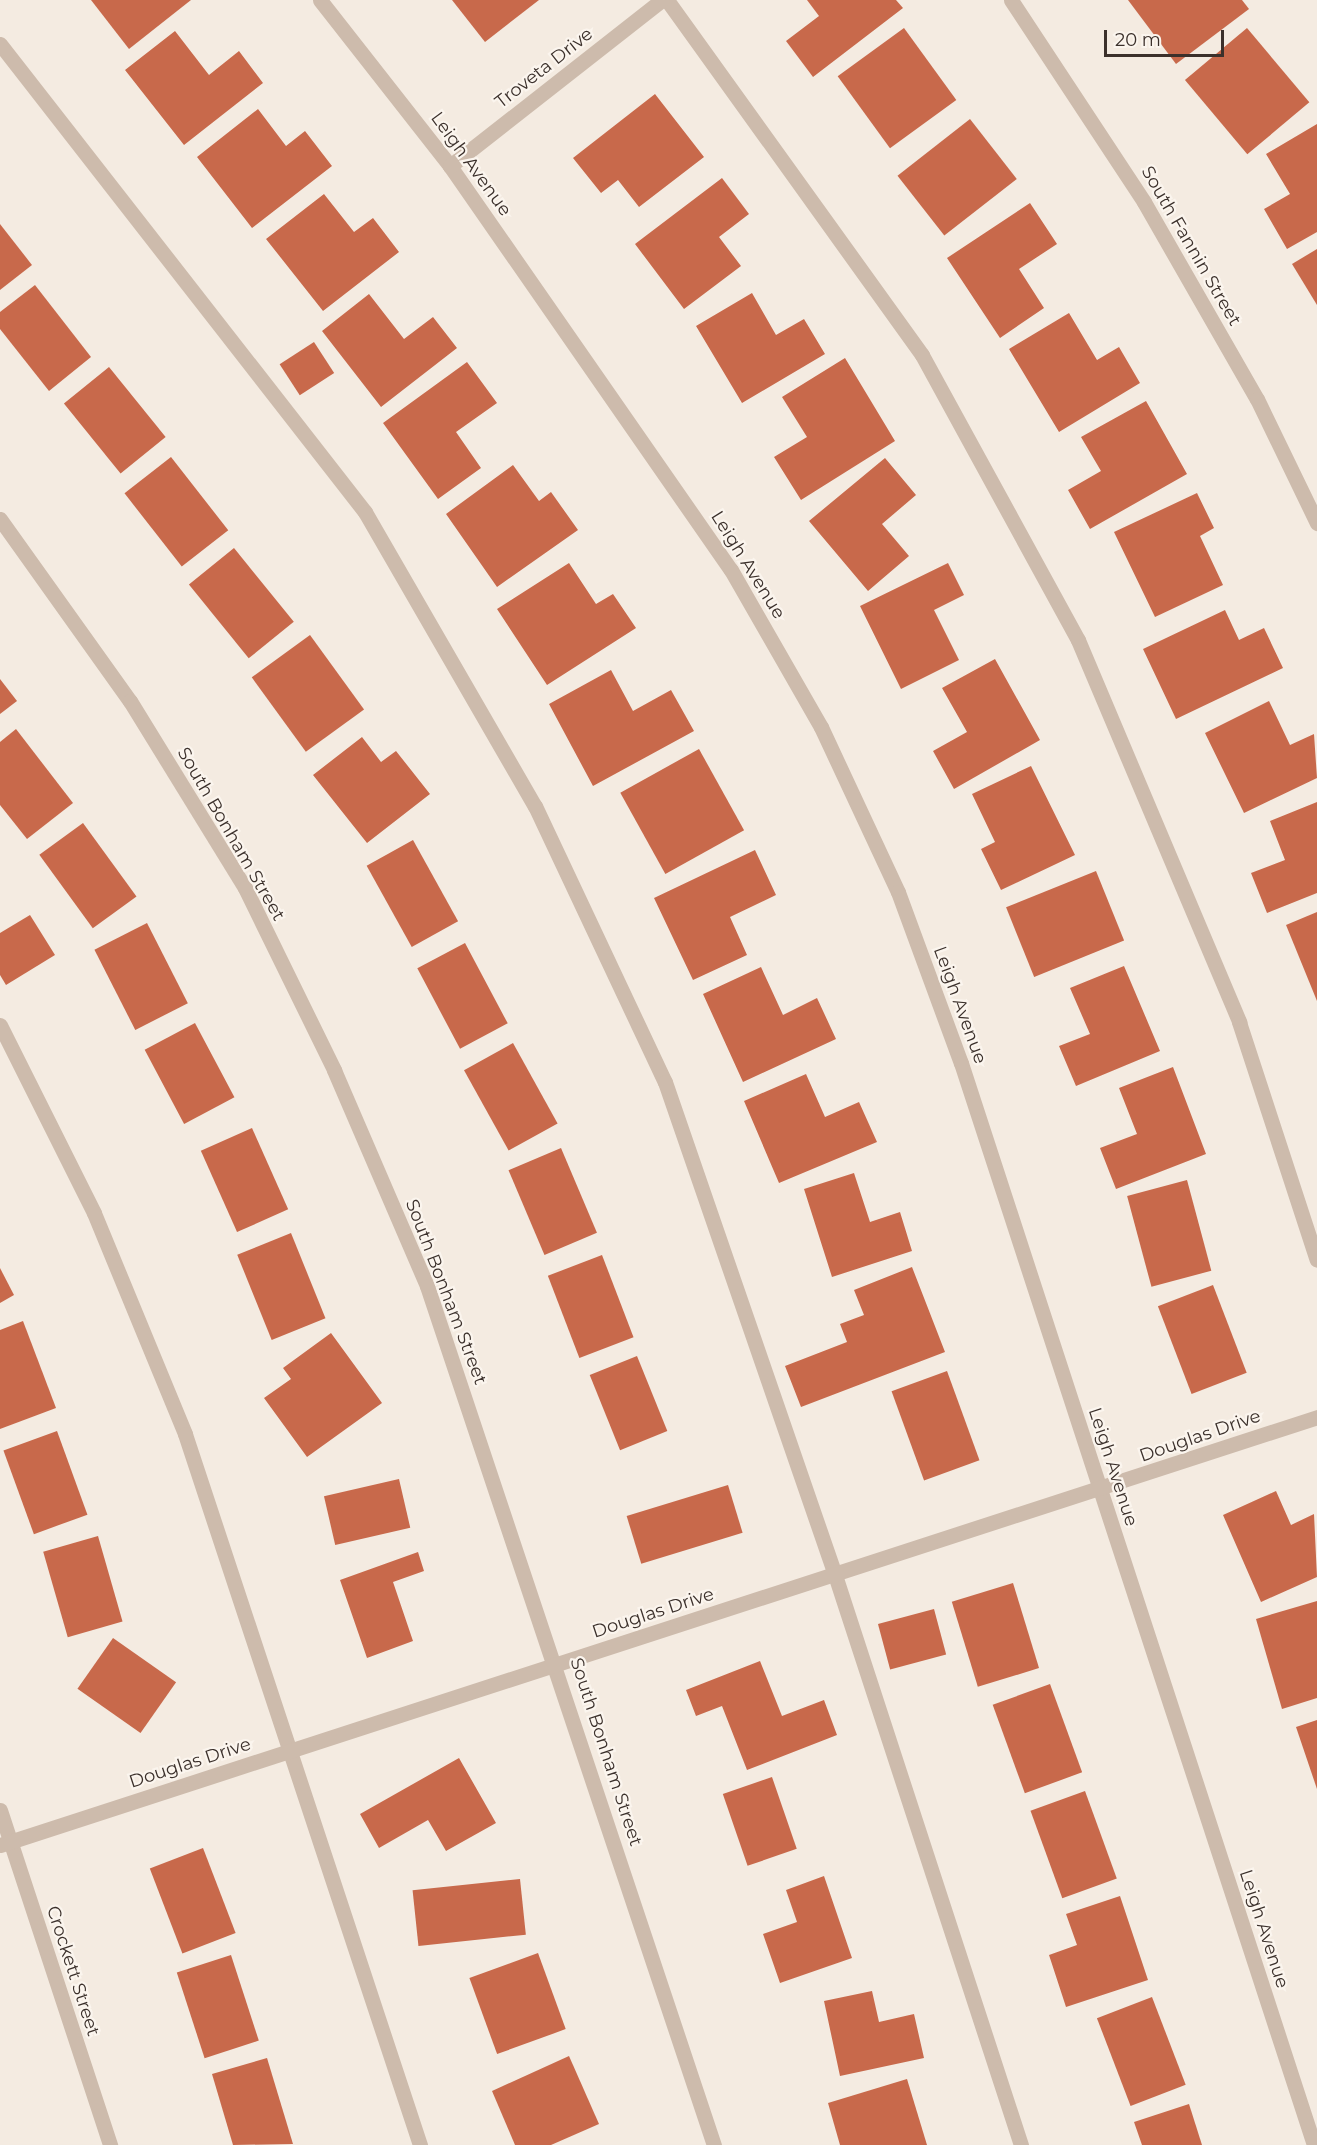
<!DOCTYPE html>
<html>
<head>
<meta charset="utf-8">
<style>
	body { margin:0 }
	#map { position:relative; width:1317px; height:2145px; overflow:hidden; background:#f4ebe1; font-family:Montserrat,sans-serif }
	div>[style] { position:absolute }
	.building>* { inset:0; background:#c8694b; transform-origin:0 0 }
	.minor>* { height:15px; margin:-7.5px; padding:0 7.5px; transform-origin:7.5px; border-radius:7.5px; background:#cdbbac }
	span { translate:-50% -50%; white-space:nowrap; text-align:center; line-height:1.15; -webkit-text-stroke:4.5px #fbf5ee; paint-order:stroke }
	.street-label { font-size:18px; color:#3b302b }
	.scale { position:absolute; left:1104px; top:30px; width:120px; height:27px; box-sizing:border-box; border:3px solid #3b302b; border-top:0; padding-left:8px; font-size:18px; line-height:21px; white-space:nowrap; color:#3b302b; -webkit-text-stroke:4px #fbf5ee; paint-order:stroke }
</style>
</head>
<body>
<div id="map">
	<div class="building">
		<div style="clip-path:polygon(91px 0,191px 0,129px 49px)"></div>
		<div style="clip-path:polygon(452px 0,539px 0,485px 42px)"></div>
		<div style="clip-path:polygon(807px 0,896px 0,903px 8px,813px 77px,786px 41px,819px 16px)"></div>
		<div style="clip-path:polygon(1128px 0,1242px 0,1249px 9px,1176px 64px)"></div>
		<div style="left:904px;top:28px;width:89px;height:82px;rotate:54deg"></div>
		<div style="left:1247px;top:28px;width:97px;height:81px;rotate:50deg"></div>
		<div style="clip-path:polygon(175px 31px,209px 75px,239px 51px,263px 83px,184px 145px,125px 70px)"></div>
		<div style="clip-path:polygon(655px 94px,704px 157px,639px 207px,618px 180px,601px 193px,573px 158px)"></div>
		<div style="clip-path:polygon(258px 109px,286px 146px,305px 131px,332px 166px,252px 228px,197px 157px)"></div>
		<div style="left:970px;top:119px;width:76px;height:92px;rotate:52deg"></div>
		<div style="clip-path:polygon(1317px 124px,1317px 232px,1287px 249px,1264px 209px,1290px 194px,1266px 154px)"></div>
		<div style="clip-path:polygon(722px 178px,749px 214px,719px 237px,741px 266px,684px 309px,635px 244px)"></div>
		<div style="clip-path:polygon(324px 194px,354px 232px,373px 218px,399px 252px,323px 311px,266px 239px)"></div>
		<div style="clip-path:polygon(1030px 203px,1057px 244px,1019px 269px,1044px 308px,1000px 338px,947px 258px)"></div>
		<div style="clip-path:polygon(0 224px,32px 265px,0 290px)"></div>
		<div style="clip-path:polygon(1317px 249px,1317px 305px,1292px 264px)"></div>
		<div style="clip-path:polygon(35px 285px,91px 357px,49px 391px,0 329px,0 312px)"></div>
		<div style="clip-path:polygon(752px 293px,776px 335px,804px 319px,825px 354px,742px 403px,696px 326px)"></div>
		<div style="clip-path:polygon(369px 294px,404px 339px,433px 317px,457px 348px,381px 407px,322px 331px)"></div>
		<div style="clip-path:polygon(1069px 313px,1097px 360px,1119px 347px,1140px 383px,1059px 432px,1009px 349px)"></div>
		<div style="left:314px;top:342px;width:37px;height:41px;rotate:57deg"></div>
		<div style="clip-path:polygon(845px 358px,895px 441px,801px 500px,774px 457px,807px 437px,782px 397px)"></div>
		<div style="clip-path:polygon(467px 362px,497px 403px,456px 432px,481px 468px,438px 499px,383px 423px)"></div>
		<div style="left:109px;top:367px;width:90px;height:58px;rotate:51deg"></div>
		<div style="clip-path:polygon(1146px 401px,1187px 474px,1090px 529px,1068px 490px,1101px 471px,1081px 437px)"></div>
		<div style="left:171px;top:457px;width:93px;height:59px;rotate:52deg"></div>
		<div style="clip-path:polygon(885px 458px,916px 495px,882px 524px,909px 556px,868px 591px,809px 521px)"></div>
		<div style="clip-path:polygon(513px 465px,539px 501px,551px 492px,578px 530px,497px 587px,446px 514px)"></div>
		<div style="clip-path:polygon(1197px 493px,1214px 528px,1200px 536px,1223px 585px,1155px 617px,1114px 532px)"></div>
		<div style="left:234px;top:548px;width:95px;height:58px;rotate:51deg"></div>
		<div style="clip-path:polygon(569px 563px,596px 604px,613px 594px,636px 628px,547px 685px,497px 609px)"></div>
		<div style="clip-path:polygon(948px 563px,964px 595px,934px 610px,959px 660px,901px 689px,860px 606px)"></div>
		<div style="clip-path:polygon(1225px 610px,1239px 640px,1264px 628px,1283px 668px,1176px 719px,1143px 649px)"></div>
		<div style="left:310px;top:635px;width:92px;height:72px;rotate:54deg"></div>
		<div style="clip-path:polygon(995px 659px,1040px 740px,954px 789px,933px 751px,967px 732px,942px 688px)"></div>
		<div style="clip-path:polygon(611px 670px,633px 711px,671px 690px,694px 731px,593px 786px,549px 704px)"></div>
		<div style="clip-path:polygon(0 679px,17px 701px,0 714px)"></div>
		<div style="clip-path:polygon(1269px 701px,1290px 745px,1314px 734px,1317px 778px,1244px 813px,1205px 733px)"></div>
		<div style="clip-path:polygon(16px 729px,73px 803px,27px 839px,0 805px,0 742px)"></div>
		<div style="clip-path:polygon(362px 737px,381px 762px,396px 751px,430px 794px,367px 843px,313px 775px)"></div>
		<div style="left:699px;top:749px;width:93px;height:90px;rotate:61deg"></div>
		<div style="clip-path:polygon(1031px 766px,1075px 855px,1001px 890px,981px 849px,995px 842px,972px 794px)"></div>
		<div style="clip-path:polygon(1317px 802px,1317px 893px,1267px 913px,1251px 873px,1285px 860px,1270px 821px)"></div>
		<div style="left:83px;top:823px;width:91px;height:54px;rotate:54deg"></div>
		<div style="left:413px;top:840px;width:93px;height:53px;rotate:61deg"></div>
		<div style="clip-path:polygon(755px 850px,776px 895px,730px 917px,747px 955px,693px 980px,654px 898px)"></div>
		<div style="left:1096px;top:871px;width:75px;height:97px;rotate:68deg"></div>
		<div style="clip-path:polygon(1317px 912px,1317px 1001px,1286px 925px)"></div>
		<div style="clip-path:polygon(30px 915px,55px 955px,6px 985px,0 975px,0 933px)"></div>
		<div style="left:147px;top:923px;width:90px;height:59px;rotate:63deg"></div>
		<div style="left:465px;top:943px;width:91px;height:54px;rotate:62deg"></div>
		<div style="clip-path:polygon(1124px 966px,1160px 1051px,1076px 1086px,1059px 1046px,1090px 1034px,1070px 988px)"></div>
		<div style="clip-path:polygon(761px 967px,783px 1015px,817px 998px,836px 1039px,743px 1082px,703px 994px)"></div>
		<div style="left:195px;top:1023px;width:84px;height:57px;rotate:62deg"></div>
		<div style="left:513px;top:1043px;width:92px;height:56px;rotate:61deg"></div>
		<div style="clip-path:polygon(1173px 1067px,1206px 1154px,1116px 1189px,1100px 1148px,1137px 1134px,1119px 1088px)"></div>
		<div style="clip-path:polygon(806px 1074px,825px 1117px,859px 1102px,877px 1142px,779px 1183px,744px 1101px)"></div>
		<div style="left:252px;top:1128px;width:89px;height:56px;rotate:66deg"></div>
		<div style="left:561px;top:1148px;width:92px;height:57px;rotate:67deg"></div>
		<div style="clip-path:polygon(854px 1173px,870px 1222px,900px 1212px,912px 1251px,832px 1277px,804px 1189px)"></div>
		<div style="left:1187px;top:1180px;width:94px;height:62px;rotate:75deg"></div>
		<div style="left:291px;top:1233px;width:92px;height:58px;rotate:68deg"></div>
		<div style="left:602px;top:1255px;width:88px;height:58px;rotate:69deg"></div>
		<div style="clip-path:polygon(912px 1267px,945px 1352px,801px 1407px,785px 1366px,847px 1342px,840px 1324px,864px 1315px,854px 1290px)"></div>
		<div style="clip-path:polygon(0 1268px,14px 1295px,0 1303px)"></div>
		<div style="left:1213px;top:1285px;width:94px;height:59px;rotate:69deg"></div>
		<div style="clip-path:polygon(23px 1321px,56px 1408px,0 1429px,0 1330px)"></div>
		<div style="clip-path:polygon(331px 1333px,382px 1403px,307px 1457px,264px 1398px,291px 1379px,283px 1368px)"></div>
		<div style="left:637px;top:1356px;width:81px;height:51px;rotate:68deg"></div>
		<div style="left:947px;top:1371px;width:95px;height:59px;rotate:70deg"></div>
		<div style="left:57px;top:1431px;width:89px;height:57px;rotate:70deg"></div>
		<div style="left:399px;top:1479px;width:50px;height:77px;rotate:77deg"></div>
		<div style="left:728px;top:1485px;width:50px;height:106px;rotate:73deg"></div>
		<div style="clip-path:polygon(1276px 1491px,1291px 1525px,1314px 1514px,1317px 1577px,1261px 1602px,1223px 1515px)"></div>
		<div style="left:98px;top:1536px;width:89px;height:57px;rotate:74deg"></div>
		<div style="clip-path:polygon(418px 1552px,424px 1571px,393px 1582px,413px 1641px,367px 1658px,340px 1580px)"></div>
		<div style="left:1013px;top:1583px;width:89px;height:64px;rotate:73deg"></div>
		<div style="clip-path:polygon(1317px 1601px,1317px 1698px,1282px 1709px,1256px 1619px)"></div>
		<div style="left:934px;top:1609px;width:47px;height:58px;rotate:75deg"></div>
		<div style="left:113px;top:1638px;width:77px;height:62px;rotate:35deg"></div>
		<div style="clip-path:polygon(760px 1661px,782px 1716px,824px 1700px,837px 1735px,747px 1770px,722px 1706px,696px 1716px,686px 1690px)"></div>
		<div style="left:1050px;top:1684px;width:94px;height:61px;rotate:70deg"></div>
		<div style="clip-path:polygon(1317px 1720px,1317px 1789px,1296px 1727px)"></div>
		<div style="clip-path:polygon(459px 1758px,496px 1823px,446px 1851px,428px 1820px,379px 1848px,360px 1814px)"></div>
		<div style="left:772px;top:1777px;width:76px;height:52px;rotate:71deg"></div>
		<div style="left:1085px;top:1791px;width:93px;height:58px;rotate:70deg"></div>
		<div style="left:203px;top:1848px;width:91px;height:57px;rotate:69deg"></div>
		<div style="clip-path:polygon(824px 1876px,852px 1958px,780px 1983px,763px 1934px,797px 1922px,786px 1890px)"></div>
		<div style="left:520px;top:1879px;width:56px;height:108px;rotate:84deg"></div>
		<div style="clip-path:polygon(1120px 1896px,1148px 1980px,1066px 2007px,1049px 1955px,1077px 1945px,1066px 1914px)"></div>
		<div style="left:538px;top:1953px;width:81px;height:73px;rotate:70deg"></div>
		<div style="left:231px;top:1955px;width:90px;height:57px;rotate:72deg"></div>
		<div style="clip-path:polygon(872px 1991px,879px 2022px,914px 2014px,924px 2058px,840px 2076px,824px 2001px)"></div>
		<div style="left:1152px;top:1997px;width:94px;height:59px;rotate:69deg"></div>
		<div style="clip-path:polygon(569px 2056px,599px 2124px,551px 2145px,515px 2145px,492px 2091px)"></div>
		<div style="clip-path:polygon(267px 2058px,293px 2144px,233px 2145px,212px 2074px)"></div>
		<div style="clip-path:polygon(907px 2079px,927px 2145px,840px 2145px,828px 2103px)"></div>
		<div style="clip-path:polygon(1189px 2104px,1202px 2145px,1142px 2145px,1134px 2122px)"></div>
	</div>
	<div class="minor">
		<div style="left:320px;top:0;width:211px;rotate:51.9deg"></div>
		<div style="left:450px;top:166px;width:492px;rotate:55.2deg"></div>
		<div style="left:731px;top:570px;width:181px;rotate:60.2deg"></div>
		<div style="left:821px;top:727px;width:182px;rotate:65deg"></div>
		<div style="left:898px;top:892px;width:182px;rotate:69.8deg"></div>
		<div style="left:961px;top:1063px;width:1138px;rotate:71.93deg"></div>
		<div style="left:667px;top:0;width:437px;rotate:54.3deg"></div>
		<div style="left:922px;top:355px;width:325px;rotate:61.3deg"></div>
		<div style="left:1078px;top:640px;width:415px;rotate:67.1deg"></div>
		<div style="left:1239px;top:1022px;width:250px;rotate:71.9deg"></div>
		<div style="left:1011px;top:0;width:242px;rotate:56.6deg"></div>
		<div style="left:1144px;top:202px;width:227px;rotate:60.2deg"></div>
		<div style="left:1257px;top:399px;width:138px;rotate:64.2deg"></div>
		<div style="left:0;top:44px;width:594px;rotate:52.05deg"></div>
		<div style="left:365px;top:512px;width:340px;rotate:60deg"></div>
		<div style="left:535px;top:806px;width:305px;rotate:64.8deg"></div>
		<div style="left:665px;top:1082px;width:521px;rotate:70.97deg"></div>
		<div style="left:835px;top:1575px;width:600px;rotate:71.93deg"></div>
		<div style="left:450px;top:166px;width:269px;rotate:-38.1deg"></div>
		<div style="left:0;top:519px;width:224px;rotate:54.5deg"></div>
		<div style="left:130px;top:701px;width:220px;rotate:58.4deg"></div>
		<div style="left:245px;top:888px;width:203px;rotate:63.9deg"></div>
		<div style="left:334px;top:1070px;width:235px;rotate:66.7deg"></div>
		<div style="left:427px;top:1286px;width:906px;rotate:71.53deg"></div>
		<div style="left:0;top:1025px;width:210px;rotate:63.4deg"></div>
		<div style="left:94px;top:1213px;width:239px;rotate:67.6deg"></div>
		<div style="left:185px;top:1434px;width:749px;rotate:71.71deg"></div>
		<div style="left:0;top:1810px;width:353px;rotate:71.8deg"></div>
		<div style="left:0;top:1845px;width:1385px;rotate:-18deg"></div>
	</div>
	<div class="street-label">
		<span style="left:544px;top:68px;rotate:-38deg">Troveta Drive</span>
		<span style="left:471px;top:164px;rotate:54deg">Leigh Avenue</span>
		<span style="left:1191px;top:246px;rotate:60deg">South Fannin Street</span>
		<span style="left:748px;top:565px;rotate:58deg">Leigh Avenue</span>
		<span style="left:231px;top:834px;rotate:60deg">South Bonham Street</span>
		<span style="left:960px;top:1005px;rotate:70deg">Leigh Avenue</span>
		<span style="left:446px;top:1292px;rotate:69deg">South Bonham Street</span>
		<span style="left:1200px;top:1436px;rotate:-19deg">Douglas Drive</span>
		<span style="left:1113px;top:1467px;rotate:72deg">Leigh Avenue</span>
		<span style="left:653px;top:1613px;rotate:-18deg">Douglas Drive</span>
		<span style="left:606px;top:1752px;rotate:72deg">South Bonham Street</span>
		<span style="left:190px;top:1763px;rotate:-18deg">Douglas Drive</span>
		<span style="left:1264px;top:1929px;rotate:72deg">Leigh Avenue</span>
		<span style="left:73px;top:1971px;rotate:72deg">Crockett Street</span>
	</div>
	<div class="scale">20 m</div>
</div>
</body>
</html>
